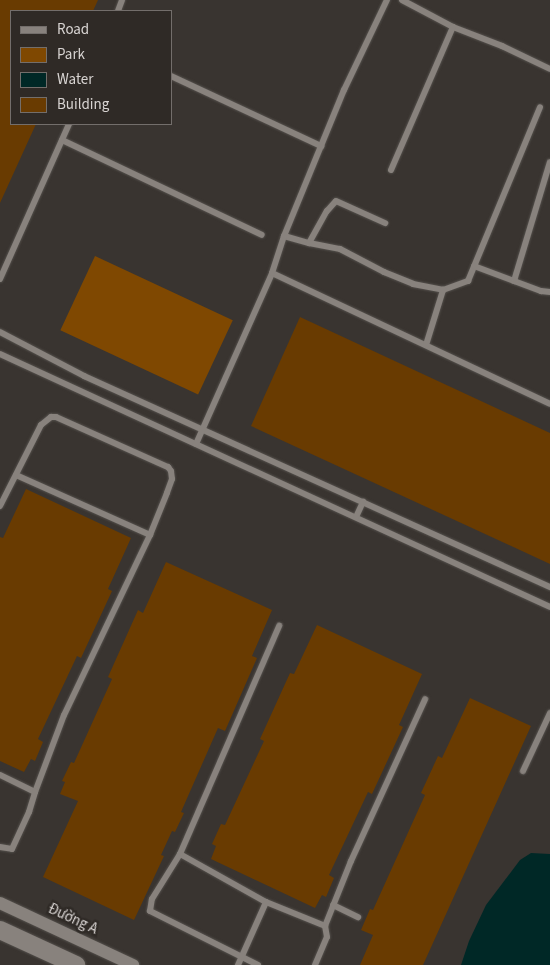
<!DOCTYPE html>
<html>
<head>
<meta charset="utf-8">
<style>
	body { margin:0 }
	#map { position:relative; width:550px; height:965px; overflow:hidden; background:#393430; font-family:"Source Sans 3",sans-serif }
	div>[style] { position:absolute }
	.green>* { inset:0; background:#7f4801; transform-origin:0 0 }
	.water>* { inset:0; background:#002826 }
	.building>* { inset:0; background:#693b01 }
	.roads { filter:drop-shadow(0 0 1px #54504c) drop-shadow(0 0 1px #54504c) }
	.lane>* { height:6px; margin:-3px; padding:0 3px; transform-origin:3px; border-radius:3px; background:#88827d }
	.street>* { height:12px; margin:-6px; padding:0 6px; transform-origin:6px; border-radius:6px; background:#88827d }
	.secondary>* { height:18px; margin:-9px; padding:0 9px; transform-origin:9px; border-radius:9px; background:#88827d }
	span { translate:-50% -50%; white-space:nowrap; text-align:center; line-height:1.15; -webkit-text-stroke:5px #2f2a26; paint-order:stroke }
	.street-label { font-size:15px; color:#d8d4d2 }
	.legend { position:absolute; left:10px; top:10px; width:162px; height:115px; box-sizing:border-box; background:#2f2a26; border:1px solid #736e6b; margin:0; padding:6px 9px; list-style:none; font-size:15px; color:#d8d4d2 }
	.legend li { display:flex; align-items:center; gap:10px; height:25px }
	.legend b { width:25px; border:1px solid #736e6b }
</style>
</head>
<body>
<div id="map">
	<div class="green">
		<div style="left:95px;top:256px;width:152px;height:82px;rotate:25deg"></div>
	</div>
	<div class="water">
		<div style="clip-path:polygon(531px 853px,550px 854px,550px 965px,461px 965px,469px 941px,486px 905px,520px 860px)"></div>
	</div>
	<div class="building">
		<div style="clip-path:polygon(0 0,98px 0,93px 11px,11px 11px,11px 124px,36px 124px,0 203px)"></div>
		<div style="clip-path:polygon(300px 317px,550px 433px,550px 564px,251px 426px)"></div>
		<div style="clip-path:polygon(26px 489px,131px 538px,108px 589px,112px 591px,81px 658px,77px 656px,38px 739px,43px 742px,35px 761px,31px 759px,24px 772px,0 761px,0 537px,3px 538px)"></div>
		<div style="clip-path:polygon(166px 562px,272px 610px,252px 656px,257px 658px,225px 731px,218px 728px,181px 812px,184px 813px,175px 832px,172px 831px,161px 855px,164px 856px,134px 920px,43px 877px,78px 801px,60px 794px,65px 782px,62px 781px,71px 762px,74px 763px,112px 679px,108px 677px,138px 610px,143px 613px)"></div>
		<div style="clip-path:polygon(317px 625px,422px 674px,399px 725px,403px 727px,372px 794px,368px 792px,329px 875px,334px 878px,326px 897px,322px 895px,315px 908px,211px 859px,216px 846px,212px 844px,221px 824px,225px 825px,264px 741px,260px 739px,290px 673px,294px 674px)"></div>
		<div style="clip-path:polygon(470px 698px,531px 726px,423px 965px,360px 965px,373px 935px,361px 930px,370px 909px,373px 910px,425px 795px,421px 793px,438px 756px,442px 758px)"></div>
	</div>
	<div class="roads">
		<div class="lane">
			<div style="left:402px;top:0;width:58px;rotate:27.9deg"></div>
			<div style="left:453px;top:27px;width:53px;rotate:21.2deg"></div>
			<div style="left:502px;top:46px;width:53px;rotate:25.6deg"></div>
			<div style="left:118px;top:11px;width:12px;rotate:-70deg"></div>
			<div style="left:171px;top:76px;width:166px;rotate:25deg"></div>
			<div style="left:62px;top:140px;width:221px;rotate:25.4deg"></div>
			<div style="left:391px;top:170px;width:156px;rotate:-66.6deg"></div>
			<div style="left:284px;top:236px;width:26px;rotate:16deg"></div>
			<div style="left:309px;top:243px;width:37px;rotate:-61deg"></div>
			<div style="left:327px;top:211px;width:13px;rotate:-48deg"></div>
			<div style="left:336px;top:201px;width:54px;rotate:24.2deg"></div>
			<div style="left:309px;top:243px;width:32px;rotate:11deg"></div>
			<div style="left:340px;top:249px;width:50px;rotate:27.6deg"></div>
			<div style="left:384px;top:272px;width:31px;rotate:22deg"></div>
			<div style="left:413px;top:284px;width:31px;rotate:11deg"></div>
			<div style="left:443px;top:290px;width:27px;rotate:-20deg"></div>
			<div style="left:468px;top:281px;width:188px;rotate:-67.5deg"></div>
			<div style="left:474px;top:266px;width:72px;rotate:20.5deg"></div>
			<div style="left:541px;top:291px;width:9px;rotate:6deg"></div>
			<div style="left:272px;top:273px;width:307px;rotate:25.2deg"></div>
			<div style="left:0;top:279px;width:170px;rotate:-66deg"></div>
			<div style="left:514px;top:281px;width:124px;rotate:-73.2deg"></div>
			<div style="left:0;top:332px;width:95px;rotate:27.6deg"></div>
			<div style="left:84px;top:376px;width:512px;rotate:24.36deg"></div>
			<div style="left:426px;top:345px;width:58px;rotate:-72.8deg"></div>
			<div style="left:0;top:354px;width:605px;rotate:24.7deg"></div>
			<div style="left:196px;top:444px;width:187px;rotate:-66deg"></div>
			<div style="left:272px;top:273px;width:39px;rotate:-72deg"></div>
			<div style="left:284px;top:236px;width:158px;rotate:-67.7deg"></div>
			<div style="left:344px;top:90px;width:100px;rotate:-64.5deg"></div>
			<div style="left:16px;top:475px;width:147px;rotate:24.1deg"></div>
			<div style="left:0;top:506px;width:91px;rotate:-63.2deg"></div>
			<div style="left:41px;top:425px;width:13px;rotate:-39deg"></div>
			<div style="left:51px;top:417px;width:5px"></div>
			<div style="left:56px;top:417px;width:123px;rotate:24.1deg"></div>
			<div style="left:168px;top:467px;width:5px;rotate:53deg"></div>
			<div style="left:171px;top:471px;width:8px;rotate:83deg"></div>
			<div style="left:172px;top:479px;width:15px;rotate:110deg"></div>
			<div style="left:167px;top:493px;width:45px;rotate:112deg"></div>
			<div style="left:150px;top:535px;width:199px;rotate:115.5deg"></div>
			<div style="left:64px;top:715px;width:82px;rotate:110.6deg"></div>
			<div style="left:35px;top:792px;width:39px;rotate:-154deg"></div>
			<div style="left:356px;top:517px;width:17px;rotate:-65deg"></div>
			<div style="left:523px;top:771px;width:64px;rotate:-65deg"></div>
			<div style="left:0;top:847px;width:12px;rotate:9deg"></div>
			<div style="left:12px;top:849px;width:41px;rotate:-65.3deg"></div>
			<div style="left:29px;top:812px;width:21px;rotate:-73deg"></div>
			<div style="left:180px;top:854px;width:98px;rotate:29.2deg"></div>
			<div style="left:266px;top:902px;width:64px;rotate:22.1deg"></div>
			<div style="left:333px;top:905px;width:28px;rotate:26deg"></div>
			<div style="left:238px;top:965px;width:69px;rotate:-66deg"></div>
			<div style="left:258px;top:965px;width:121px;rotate:-153.4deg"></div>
			<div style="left:150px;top:911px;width:12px;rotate:-81deg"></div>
			<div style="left:152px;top:899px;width:53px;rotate:-58.1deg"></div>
			<div style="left:180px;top:854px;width:249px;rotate:-66.5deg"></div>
			<div style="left:315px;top:965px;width:30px;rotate:-67deg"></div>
			<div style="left:327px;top:937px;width:11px;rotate:-100deg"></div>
			<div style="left:325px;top:926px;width:70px;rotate:-68.2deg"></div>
			<div style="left:351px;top:861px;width:178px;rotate:-65.4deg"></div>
		</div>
		<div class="street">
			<div style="left:0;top:903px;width:147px;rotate:25deg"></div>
		</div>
		<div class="secondary">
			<div style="left:0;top:930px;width:84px;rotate:24.7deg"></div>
		</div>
	</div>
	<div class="street-label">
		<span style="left:73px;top:919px;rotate:25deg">Đường A</span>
	</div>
	<ul class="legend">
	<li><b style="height:6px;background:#88827d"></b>Road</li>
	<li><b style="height:14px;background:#7f4801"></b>Park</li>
	<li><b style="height:14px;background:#002826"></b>Water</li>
	<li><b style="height:14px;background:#693b01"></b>Building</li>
	</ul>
</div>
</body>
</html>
